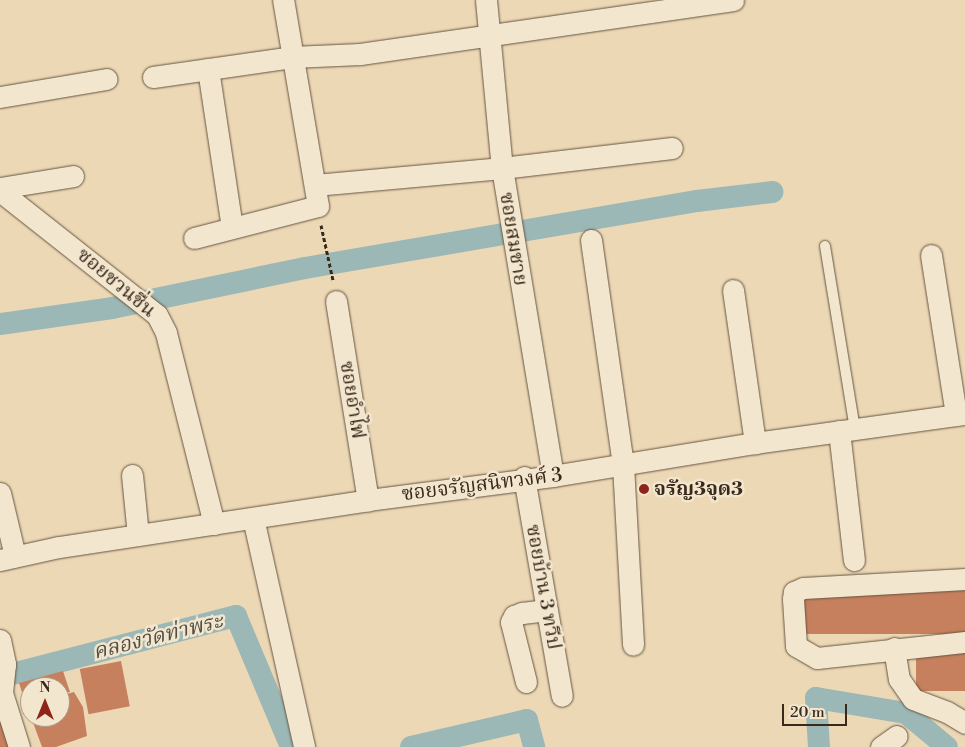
<!DOCTYPE html>
<html>
<head>
<meta charset="utf-8">
<style>
	body { margin:0 }
	#map { position:relative; width:965px; height:747px; overflow:hidden; background:#edd8b5; font-family:"Libre Bodoni","Noto Serif Thai",serif }
	div>[style] { position:absolute }
	.canal>* { height:22px; margin:-11px; padding:0 11px; transform-origin:11px; border-radius:11px; background:#9bb8b6 }
	.building>* { inset:0; background:#c7805d; transform-origin:0 0 }
	.path>* { height:3px; margin-top:-1.5px; transform-origin:0; background:repeating-linear-gradient(90deg,#38291b 0 4px,transparent 0 6.5px) }
	.roads { filter:drop-shadow(0 0 1px #655542) drop-shadow(0 0 1px #655542) }
	.lane>* { height:10px; margin:-5px; padding:0 5px; transform-origin:5px; border-radius:5px; background:#f3e6cf }
	.street>* { height:21px; margin:-10.5px; padding:0 10.5px; transform-origin:10.5px; border-radius:10.5px; background:#f3e6cf }
	.dots>* { width:14px; height:14px; translate:-50% -50%; box-sizing:border-box; border:2px solid #f3e6cf; border-radius:50% }
	span { translate:-50% -50%; white-space:nowrap; text-align:center; line-height:1.15; -webkit-text-stroke:5px #f3e6cf; paint-order:stroke }
	.street-label { font-size:20px; color:#38291b }
	.poi-label { font-size:20px; color:#38291b; font-weight:700 }
	.left { translate:0 -50%; text-align:left }
	.water-label { font-size:21px; color:#514d42; font-style:italic }
	.north { position:absolute; left:20px; top:677px; width:50px; height:50px; box-sizing:border-box; background:#f3e6cf; border:1px solid #a89a87; border-radius:50%; rotate:0deg; font-size:14px; font-weight:700; line-height:20px; text-align:center; color:#38291b }
	.north::after { content:''; display:block; margin:auto; width:18px; height:22px; background:#8f2418; clip-path:polygon(50% 0,100% 100%,50% 72%,0 100%) }
	.scale { position:absolute; left:782px; top:704px; width:65px; height:22px; box-sizing:border-box; border:2px solid #38291b; border-top:0; padding-left:6px; font-size:15px; line-height:18px; white-space:nowrap; color:#38291b; -webkit-text-stroke:4px #f3e6cf; paint-order:stroke }
</style>
</head>
<body>
<div id="map">
	<div class="canal">
		<div style="left:0;top:324px;width:113px;rotate:-8.1deg"></div>
		<div style="left:112px;top:308px;width:197px;rotate:-11.7deg"></div>
		<div style="left:305px;top:268px;width:398px;rotate:-9.7deg"></div>
		<div style="left:697px;top:201px;width:76px;rotate:-6.8deg"></div>
		<div style="left:0;top:677px;width:244px;rotate:-14.5deg"></div>
		<div style="left:236px;top:616px;width:142px;rotate:67.2deg"></div>
		<div style="left:411px;top:747px;width:119px;rotate:-13.1deg"></div>
		<div style="left:527px;top:720px;width:28px;rotate:75deg"></div>
		<div style="left:819px;top:747px;width:49px;rotate:-93.5deg"></div>
		<div style="left:816px;top:698px;width:91px;rotate:9.5deg"></div>
		<div style="left:906px;top:713px;width:53px;rotate:39.7deg"></div>
	</div>
	<div class="building">
		<div style="left:965px;top:586px;width:48px;height:161px;rotate:90deg"></div>
		<div style="left:965px;top:648px;width:43px;height:49px;rotate:90deg"></div>
		<div style="left:121px;top:661px;width:46px;height:42px;rotate:79deg"></div>
		<div style="clip-path:polygon(63px 671px,70px 692px,60px 695px,60px 687px,30px 687px,30px 704px,26px 705px,19px 683px)"></div>
		<div style="clip-path:polygon(74px 692px,83px 707px,87px 736px,56px 747px,42px 747px,31px 717px,60px 717px,60px 696px)"></div>
		<div style="clip-path:polygon(0 721px,12px 747px,0 747px)"></div>
	</div>
	<div class="path">
		<div style="left:321px;top:225px;width:56px;rotate:77.7deg"></div>
	</div>
	<div class="roads">
		<div class="lane">
			<div style="left:825px;top:246px;width:185px;rotate:80.7deg"></div>
		</div>
		<div class="street">
			<div style="left:486px;top:0;width:169px;rotate:84.6deg"></div>
			<div style="left:502px;top:168px;width:312px;rotate:80.6deg"></div>
			<div style="left:208px;top:69px;width:160px;rotate:81.4deg"></div>
			<div style="left:153px;top:77px;width:140px;rotate:-8.2deg"></div>
			<div style="left:292px;top:57px;width:68px;rotate:-2.5deg"></div>
			<div style="left:360px;top:54px;width:377px;rotate:-8.2deg"></div>
			<div style="left:0;top:97px;width:108px;rotate:-9.6deg"></div>
			<div style="left:315px;top:185px;width:188px;rotate:-5.2deg"></div>
			<div style="left:502px;top:168px;width:171px;rotate:-6.7deg"></div>
			<div style="left:0;top:188px;width:74px;rotate:-9.3deg"></div>
			<div style="left:0;top:191px;width:200px;rotate:38.3deg"></div>
			<div style="left:157px;top:315px;width:20px;rotate:63deg"></div>
			<div style="left:166px;top:333px;width:197px;rotate:75.9deg"></div>
			<div style="left:194px;top:238px;width:128px;rotate:-14.5deg"></div>
			<div style="left:318px;top:206px;width:209px;rotate:-99.6deg"></div>
			<div style="left:591px;top:240px;width:227px;rotate:81.9deg"></div>
			<div style="left:623px;top:465px;width:180px;rotate:86.8deg"></div>
			<div style="left:931px;top:255px;width:162px;rotate:81.1deg"></div>
			<div style="left:733px;top:290px;width:155px;rotate:81.8deg"></div>
			<div style="left:336px;top:301px;width:202px;rotate:80.9deg"></div>
			<div style="left:839px;top:431px;width:130px;rotate:83.4deg"></div>
			<div style="left:132px;top:475px;width:60px;rotate:84.3deg"></div>
			<div style="left:524px;top:477px;width:222px;rotate:80.2deg"></div>
			<div style="left:0;top:493px;width:65px;rotate:76.6deg"></div>
			<div style="left:253px;top:518px;width:235px;rotate:77.4deg"></div>
			<div style="left:0;top:560px;width:60px;rotate:-12.4deg"></div>
			<div style="left:59px;top:547px;width:313px;rotate:-8.6deg"></div>
			<div style="left:368px;top:500px;width:187px;rotate:-7.4deg"></div>
			<div style="left:553px;top:476px;width:205px;rotate:-9.3deg"></div>
			<div style="left:755px;top:443px;width:212px;rotate:-7.9deg"></div>
			<div style="left:965px;top:579px;width:162px;rotate:176.8deg"></div>
			<div style="left:803px;top:588px;width:10px;rotate:156deg"></div>
			<div style="left:794px;top:592px;width:7px;rotate:98deg"></div>
			<div style="left:793px;top:599px;width:47px;rotate:86.3deg"></div>
			<div style="left:796px;top:646px;width:24px;rotate:30deg"></div>
			<div style="left:817px;top:658px;width:149px;rotate:-6.2deg"></div>
			<div style="left:0;top:640px;width:25px;rotate:78deg"></div>
			<div style="left:5px;top:664px;width:29px;rotate:96deg"></div>
			<div style="left:2px;top:693px;width:57px;rotate:72.5deg"></div>
			<div style="left:894px;top:648px;width:31px;rotate:81deg"></div>
			<div style="left:899px;top:679px;width:24px;rotate:55deg"></div>
			<div style="left:913px;top:699px;width:36px;rotate:21deg"></div>
			<div style="left:947px;top:712px;width:21px;rotate:31deg"></div>
			<div style="left:526px;top:682px;width:62px;rotate:-104deg"></div>
			<div style="left:511px;top:622px;width:7px;rotate:-63deg"></div>
			<div style="left:514px;top:616px;width:9px;rotate:-21deg"></div>
			<div style="left:522px;top:613px;width:25px;rotate:-7deg"></div>
			<div style="left:881px;top:747px;width:19px;rotate:-35deg"></div>
		</div>
	</div>
	<div class="dots">
		<div style="left:644px;top:489px;background:#8f2418"></div>
	</div>
	<div class="street-label">
		<span style="left:513px;top:239px;rotate:81deg">ซอยสมชาย</span>
		<span style="left:116px;top:283px;rotate:40deg">ซอยชวนชื่น</span>
		<span style="left:352px;top:400px;rotate:81deg">ซอยอำไฟ</span>
		<span style="left:482px;top:485px;rotate:-7deg">ซอยจรัญสนิทวงศ์ 3</span>
		<span style="left:543px;top:587px;rotate:80deg">ซอยบ้าน 3 ทวีป</span>
	</div>
	<div class="poi-label">
		<span class="left" style="left:654px;top:489px">จรัญ3จุด3</span>
	</div>
	<div class="water-label">
		<span style="left:158px;top:637px;rotate:-14deg">คลองวัดท่าพระ</span>
	</div>
	<div class="north">N</div>
	<div class="scale">20 m</div>
</div>
</body>
</html>
